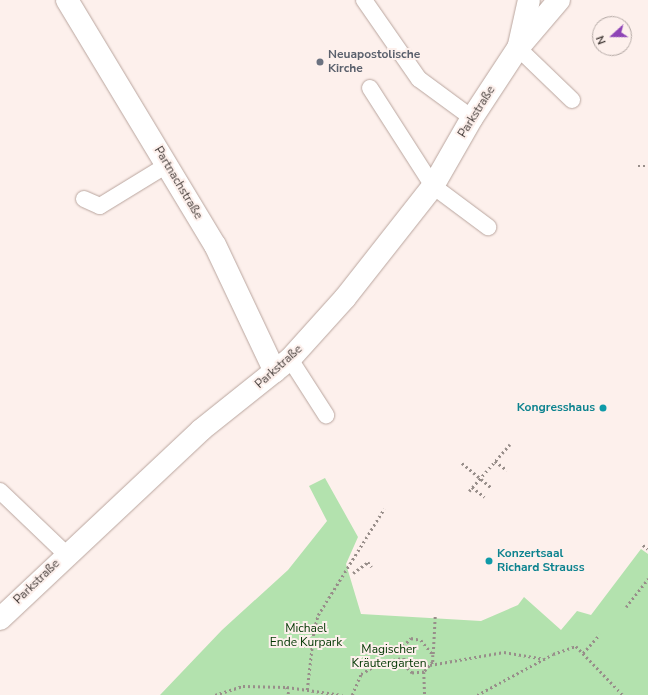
<!DOCTYPE html>
<html>
<head>
<meta charset="utf-8">
<style>
	body { margin:0 }
	#map { position:relative; width:648px; height:695px; overflow:hidden; background:#fdf0ec; font-family:"Nunito Sans",sans-serif }
	div>[style] { position:absolute }
	.green>* { inset:0; background:#b3e2ae }
	.path>* { height:2.5px; margin-top:-1.25px; transform-origin:0; background:repeating-linear-gradient(90deg,#988e8a 0 2px,transparent 0 5px) }
	.roads { filter:drop-shadow(0 0 1px #b9a59e) drop-shadow(0 0 1px #b9a59e) }
	.service>* { height:16px; margin:-8px; padding:0 8px; transform-origin:8px; border-radius:8px; background:#fff }
	.minor>* { height:22px; margin:-11px; padding:0 11px; transform-origin:11px; border-radius:11px; background:#fff }
	.tertiary>* { height:22px; margin:-11px; padding:0 11px; transform-origin:11px; border-radius:11px; background:#fff }
	.dots>* { width:11px; height:11px; translate:-50% -50%; box-sizing:border-box; border:2px solid #fdf0ec; border-radius:50% }
	span { translate:-50% -50%; white-space:nowrap; text-align:center; line-height:1.15; -webkit-text-stroke:4px #fdf0ec; paint-order:stroke }
	.worship-label { font-size:12px; color:#5b616d; font-weight:700 }
	.left { translate:0 -50%; text-align:left }
	.street-label { font-size:12px; color:#413936 }
	.culture-label { font-size:12px; color:#0d838f; font-weight:700 }
	.right { translate:-100% -50%; text-align:right }
	.park-label { font-size:12px; color:#003600 }
	.north { position:absolute; left:592px; top:16px; width:40px; height:40px; box-sizing:border-box; background:#fdf0ec; border:1px solid #b2a7a3; border-radius:50%; rotate:249deg; font-size:11px; font-weight:700; line-height:16px; text-align:center; color:#413936 }
	.north::after { content:''; display:block; margin:auto; width:14px; height:18px; background:#8e44b6; clip-path:polygon(50% 0,100% 100%,50% 72%,0 100%) }
</style>
</head>
<body>
<div id="map">
	<div class="green">
		<div style="clip-path:polygon(325px 478px,358px 537px,346px 564px,361px 614px,481px 621px,518px 605px,524px 597px,561px 630px,577px 611px,591px 615px,641px 549px,648px 554px,648px 695px,160px 695px,222px 630px,288px 570px,327px 521px,309px 486px)"></div>
	</div>
	<div class="path">
		<div style="left:638px;top:166px;width:10px"></div>
		<div style="left:495px;top:461px;width:15px;rotate:37deg"></div>
		<div style="left:462px;top:463px;width:39px;rotate:40deg"></div>
		<div style="left:472px;top:487px;width:16px;rotate:38deg"></div>
		<div style="left:469px;top:491px;width:62px;rotate:-48.9deg"></div>
		<div style="left:643px;top:545px;width:6px;rotate:39deg"></div>
		<div style="left:353px;top:573px;width:19px;rotate:-36deg"></div>
		<div style="left:368px;top:562px;width:6px;rotate:51deg"></div>
		<div style="left:626px;top:607px;width:36px;rotate:-52deg"></div>
		<div style="left:411px;top:638px;width:10px;rotate:11deg"></div>
		<div style="left:421px;top:640px;width:19px;rotate:51deg"></div>
		<div style="left:433px;top:655px;width:7px;rotate:90deg"></div>
		<div style="left:433px;top:662px;width:13px;rotate:132deg"></div>
		<div style="left:424px;top:672px;width:12px;rotate:175deg"></div>
		<div style="left:412px;top:673px;width:11px;rotate:-135deg"></div>
		<div style="left:404px;top:665px;width:19px;rotate:-93deg"></div>
		<div style="left:403px;top:646px;width:11px;rotate:-45deg"></div>
		<div style="left:583px;top:653px;width:25px;rotate:-48deg"></div>
		<div style="left:433px;top:654px;width:38px;rotate:-87deg"></div>
		<div style="left:430px;top:665px;width:75px;rotate:-10deg"></div>
		<div style="left:504px;top:652px;width:42px;rotate:9.7deg"></div>
		<div style="left:424px;top:672px;width:23px;rotate:88deg"></div>
		<div style="left:287px;top:687px;width:8px;rotate:76deg"></div>
		<div style="left:307px;top:690px;width:61px;rotate:-83.5deg"></div>
		<div style="left:314px;top:629px;width:15px;rotate:-74deg"></div>
		<div style="left:318px;top:615px;width:125px;rotate:-58.1deg"></div>
		<div style="left:215px;top:695px;width:29px;rotate:-18deg"></div>
		<div style="left:243px;top:686px;width:44px;rotate:1.3deg"></div>
		<div style="left:287px;top:687px;width:56px;rotate:8.3deg"></div>
		<div style="left:352px;top:695px;width:23px;rotate:-67deg"></div>
		<div style="left:361px;top:674px;width:21px;rotate:-31deg"></div>
		<div style="left:379px;top:663px;width:24px;rotate:-12deg"></div>
		<div style="left:477px;top:695px;width:86px;rotate:-28.3deg"></div>
		<div style="left:553px;top:654px;width:24px;rotate:-19deg"></div>
		<div style="left:576px;top:646px;width:68px;rotate:46.2deg"></div>
	</div>
	<div class="roads">
		<div class="service">
			<div style="left:364px;top:0;width:96px;rotate:55.2deg"></div>
			<div style="left:419px;top:79px;width:66px;rotate:36.3deg"></div>
			<div style="left:518px;top:48px;width:75px;rotate:43.9deg"></div>
			<div style="left:370px;top:88px;width:117px;rotate:57.3deg"></div>
			<div style="left:433px;top:186px;width:69px;rotate:36.7deg"></div>
			<div style="left:84px;top:199px;width:17px;rotate:24deg"></div>
			<div style="left:100px;top:206px;width:79px;rotate:-31.5deg"></div>
			<div style="left:290px;top:359px;width:67px;rotate:57.3deg"></div>
			<div style="left:0;top:491px;width:91px;rotate:43.7deg"></div>
		</div>
		<div class="minor">
			<div style="left:67px;top:0;width:286px;rotate:58.9deg"></div>
			<div style="left:215px;top:245px;width:140px;rotate:64.7deg"></div>
		</div>
		<div class="tertiary">
			<div style="left:519px;top:45px;width:46px;rotate:-77.5deg"></div>
			<div style="left:0;top:619px;width:276px;rotate:-43.2deg"></div>
			<div style="left:201px;top:430px;width:114px;rotate:-38.6deg"></div>
			<div style="left:290px;top:359px;width:82px;rotate:-48deg"></div>
			<div style="left:345px;top:298px;width:142px;rotate:-51.8deg"></div>
			<div style="left:433px;top:186px;width:78px;rotate:-60.2deg"></div>
			<div style="left:472px;top:118px;width:84px;rotate:-56.7deg"></div>
			<div style="left:518px;top:48px;width:63px;rotate:-49.5deg"></div>
		</div>
	</div>
	<div class="dots">
		<div style="left:320px;top:62px;background:#6b7280"></div>
		<div style="left:603px;top:408px;background:#0f9aa8"></div>
		<div style="left:489px;top:561px;background:#0f9aa8"></div>
	</div>
	<div class="worship-label">
		<span class="left" style="left:328px;top:62px">Neuapostolische<br>Kirche</span>
	</div>
	<div class="street-label">
		<span style="left:477px;top:112px;rotate:-58deg">Parkstraße</span>
		<span style="left:178px;top:183px;rotate:59deg">Partnachstraße</span>
		<span style="left:279px;top:367px;rotate:-42deg">Parkstraße</span>
		<span style="left:37px;top:582px;rotate:-44deg">Parkstraße</span>
	</div>
	<div class="culture-label">
		<span class="right" style="left:595px;top:408px">Kongresshaus</span>
		<span class="left" style="left:497px;top:561px">Konzertsaal<br>Richard Strauss</span>
	</div>
	<div class="park-label">
		<span style="left:306px;top:636px">Michael<br>Ende Kurpark</span>
		<span style="left:389px;top:657px">Magischer<br>Kräutergarten</span>
	</div>
	<div class="north">N</div>
</div>
</body>
</html>
